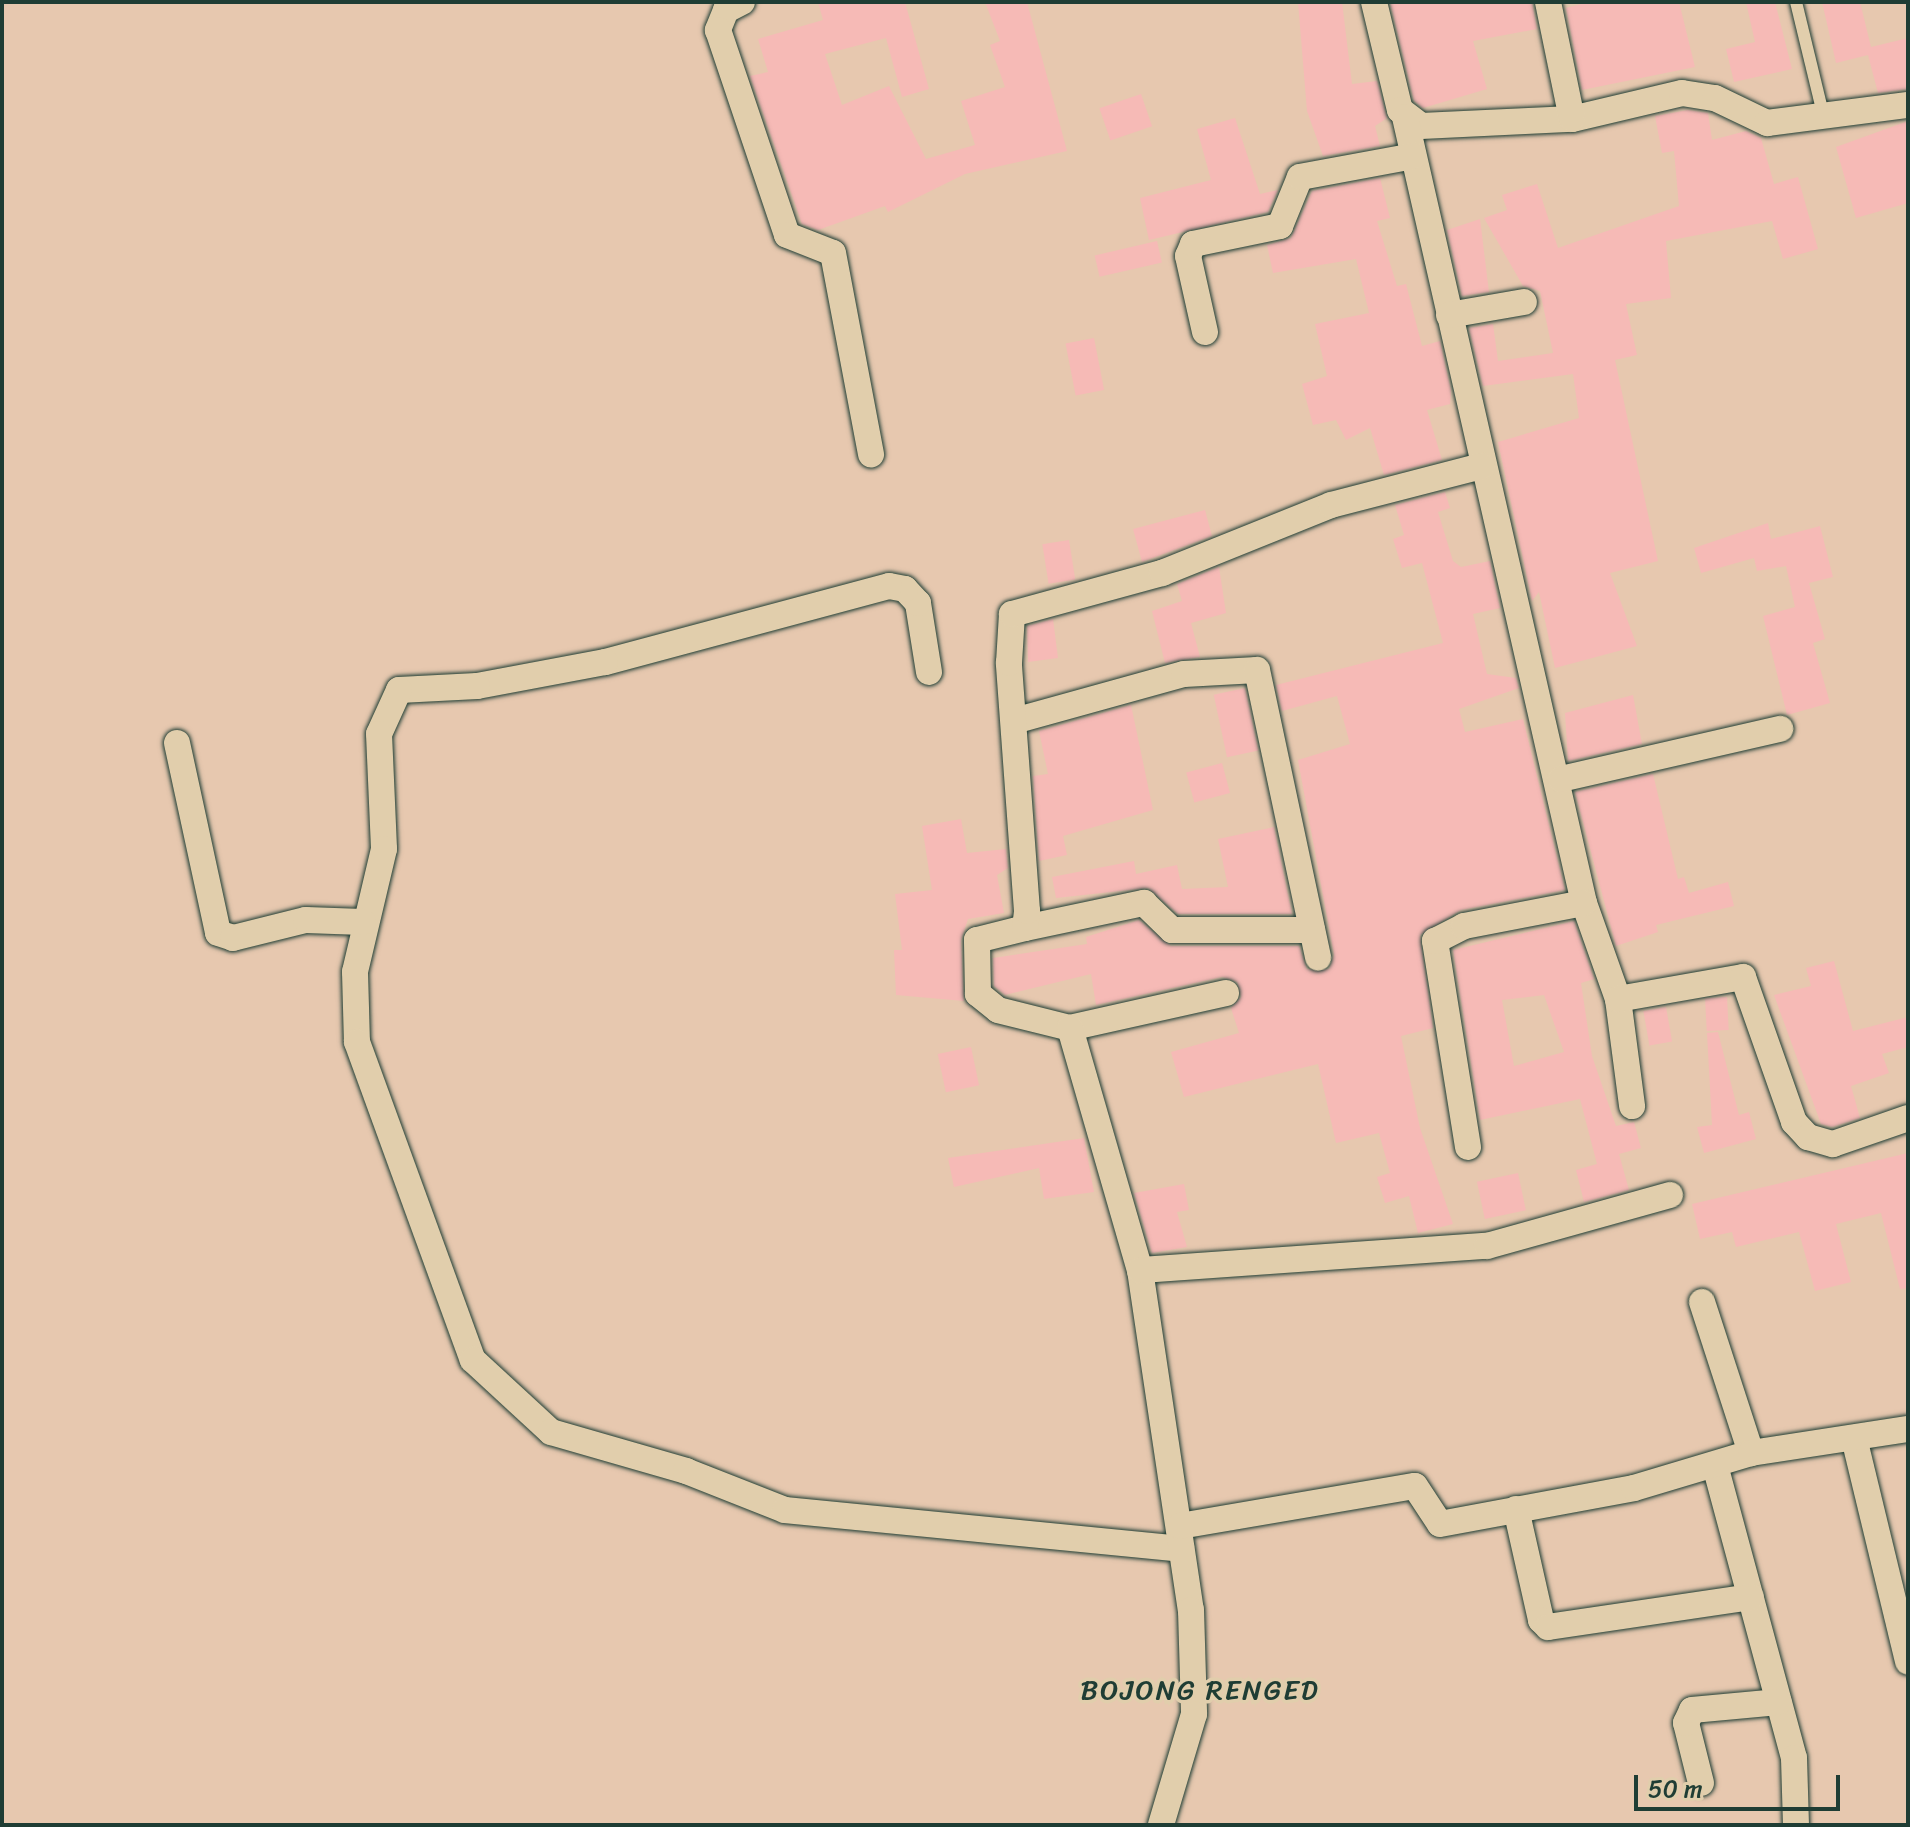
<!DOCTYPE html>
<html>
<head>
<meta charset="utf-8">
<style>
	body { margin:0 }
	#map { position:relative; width:1910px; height:1827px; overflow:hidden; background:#e7c8af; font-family:Sriracha,sans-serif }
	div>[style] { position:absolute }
	.building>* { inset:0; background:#f6bab6; transform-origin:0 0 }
	.roads { filter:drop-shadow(0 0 2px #1f3d34) drop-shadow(0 0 2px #1f3d34) }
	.lane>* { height:12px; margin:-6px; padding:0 6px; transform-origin:6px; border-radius:6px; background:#e1ceac }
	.street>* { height:26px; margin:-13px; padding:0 13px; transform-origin:13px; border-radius:13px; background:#e1ceac }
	span { translate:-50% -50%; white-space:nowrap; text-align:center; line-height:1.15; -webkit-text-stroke:7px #e1ceac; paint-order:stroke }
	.quarter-label { font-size:28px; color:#1f3d34; letter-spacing:2px }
	.frame { position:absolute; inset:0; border:4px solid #1f3d34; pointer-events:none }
	.scale { position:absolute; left:1634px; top:1775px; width:206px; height:36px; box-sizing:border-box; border:4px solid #1f3d34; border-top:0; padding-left:10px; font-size:24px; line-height:28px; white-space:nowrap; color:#1f3d34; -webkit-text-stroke:6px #e1ceac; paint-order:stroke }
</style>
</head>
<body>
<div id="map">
	<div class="building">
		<div style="clip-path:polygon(818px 2px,905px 2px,929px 89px,902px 97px,886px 38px,825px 54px,842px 105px,889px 86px,926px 159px,975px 145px,961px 101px,1005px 87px,990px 45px,1000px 41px,985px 2px,1027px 2px,1067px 151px,965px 174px,888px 212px,885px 206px,818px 230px,802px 224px,750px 76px,768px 72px,758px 39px,823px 20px)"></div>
		<div style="clip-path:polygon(1298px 2px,1342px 2px,1352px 84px,1377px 81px,1387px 118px,1375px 126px,1380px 146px,1323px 156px,1307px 111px)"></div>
		<div style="clip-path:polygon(1390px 2px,1532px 2px,1537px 29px,1473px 41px,1487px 89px,1423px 108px,1414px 101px)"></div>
		<div style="clip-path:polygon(1589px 2px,1679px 2px,1695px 67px,1582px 90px,1566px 8px)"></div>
		<div style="clip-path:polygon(1746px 2px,1775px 2px,1792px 69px,1734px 82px,1726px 49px,1755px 42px)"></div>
		<div style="clip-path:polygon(1822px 2px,1860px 2px,1871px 47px,1908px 38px,1908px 89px,1878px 93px,1868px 55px,1836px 63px)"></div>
		<div style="left:1141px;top:94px;width:34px;height:44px;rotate:71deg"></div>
		<div style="clip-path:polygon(1688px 110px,1708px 113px,1712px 140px,1746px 131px,1761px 138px,1774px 184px,1798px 177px,1818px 249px,1783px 259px,1772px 221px,1666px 241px,1671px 298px,1626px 304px,1637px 355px,1615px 360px,1658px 561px,1610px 573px,1637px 646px,1555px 668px,1539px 592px,1532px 601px,1498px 442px,1579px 418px,1573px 374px,1483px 386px,1469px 328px,1493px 324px,1498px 361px,1553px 353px,1540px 291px,1523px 286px,1484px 218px,1507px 210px,1502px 195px,1537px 184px,1558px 248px,1679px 206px,1674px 151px,1662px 153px,1655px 116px)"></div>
		<div style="clip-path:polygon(1235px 118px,1260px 194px,1278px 190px,1268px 212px,1149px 240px,1140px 198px,1211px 180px,1197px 129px)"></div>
		<div style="clip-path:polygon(1908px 121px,1908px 203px,1856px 218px,1836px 147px)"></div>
		<div style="clip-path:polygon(1380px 178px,1390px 218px,1377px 221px,1397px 286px,1406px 284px,1422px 346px,1440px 341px,1451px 391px,1450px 404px,1427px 410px,1442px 460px,1384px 475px,1370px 428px,1346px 440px,1336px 420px,1313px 425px,1302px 384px,1327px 376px,1315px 324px,1369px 313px,1356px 259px,1273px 273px,1267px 245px,1291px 238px,1312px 191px)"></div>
		<div style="clip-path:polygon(1480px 219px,1489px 292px,1462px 296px,1447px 230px)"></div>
		<div style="left:1157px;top:241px;width:22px;height:64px;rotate:77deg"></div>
		<div style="left:1094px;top:338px;width:53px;height:29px;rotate:79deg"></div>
		<div style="clip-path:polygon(1445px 492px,1450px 508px,1438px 512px,1453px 561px,1461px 567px,1490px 561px,1500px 608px,1473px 614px,1487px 674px,1516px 678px,1519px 688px,1459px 709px,1465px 732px,1523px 719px,1565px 890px,1461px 910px,1420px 935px,1433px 1028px,1401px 1036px,1420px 1128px,1453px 1224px,1418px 1233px,1409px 1196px,1385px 1203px,1377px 1177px,1390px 1173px,1379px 1133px,1336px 1143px,1318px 1064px,1184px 1097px,1171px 1052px,1239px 1033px,1231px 1008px,1241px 997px,1237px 982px,1222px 977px,1096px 1005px,1091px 974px,1005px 995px,994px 986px,993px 958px,1087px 944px,1086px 937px,1139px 920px,1171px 946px,1299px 946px,1307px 969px,1329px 969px,1334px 955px,1298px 760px,1350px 744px,1337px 696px,1282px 711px,1276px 685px,1443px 643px,1422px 563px,1402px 568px,1393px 539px,1404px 535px,1395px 505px)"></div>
		<div style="clip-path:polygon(1205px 510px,1212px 536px,1142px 562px,1133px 529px)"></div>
		<div style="clip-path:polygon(1768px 523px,1771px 539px,1820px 526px,1833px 577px,1809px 583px,1825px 639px,1813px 643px,1830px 703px,1787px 715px,1763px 616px,1795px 607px,1786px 566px,1757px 571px,1754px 558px,1701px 573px,1694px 548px)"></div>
		<div style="left:1069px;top:540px;width:40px;height:27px;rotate:81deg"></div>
		<div style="clip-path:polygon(1219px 567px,1226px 613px,1191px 623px,1200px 657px,1165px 663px,1152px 611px,1182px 601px,1177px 584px)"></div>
		<div style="clip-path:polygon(1053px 619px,1058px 658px,1028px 662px,1027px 626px)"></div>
		<div style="left:1245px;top:688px;width:64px;height:32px;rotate:78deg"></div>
		<div style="clip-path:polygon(1633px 695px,1642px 744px,1568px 761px,1565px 713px)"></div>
		<div style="clip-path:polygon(1131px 705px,1153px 810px,1063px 836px,1067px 855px,1039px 861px,1033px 776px,1048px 774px,1039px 731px)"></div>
		<div style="left:1222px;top:763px;width:31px;height:37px;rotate:75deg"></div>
		<div style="clip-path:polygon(1653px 774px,1678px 879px,1684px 877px,1689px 893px,1728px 882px,1734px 906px,1656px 925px,1658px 932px,1616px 946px,1575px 792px)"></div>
		<div style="clip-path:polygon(961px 819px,967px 853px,1006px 849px,1008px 868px,997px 875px,1004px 913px,968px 919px,961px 940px,964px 1001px,896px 995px,894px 950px,902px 950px,895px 894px,932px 890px,922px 826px)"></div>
		<div style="clip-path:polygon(1274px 827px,1292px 914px,1178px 914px,1148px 888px,1056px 898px,1052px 877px,1134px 861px,1136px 874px,1177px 865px,1182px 889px,1228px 887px,1218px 839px)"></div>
		<div style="clip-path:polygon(evenodd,1574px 921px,1594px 979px,1581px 983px,1592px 1056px,1616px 1126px,1634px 1122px,1641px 1148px,1619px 1154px,1629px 1190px,1584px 1202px,1576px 1170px,1597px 1164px,1580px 1099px,1480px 1120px,1453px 950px,1574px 921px,1544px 995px,1564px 1052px,1514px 1066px,1502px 1000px,1544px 995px)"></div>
		<div style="clip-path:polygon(1834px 961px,1853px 1031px,1908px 1017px,1908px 1047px,1882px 1054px,1889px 1073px,1851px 1086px,1860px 1118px,1832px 1127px,1821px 1124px,1774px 995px,1811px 986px,1806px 968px)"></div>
		<div style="left:1727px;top:997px;width:33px;height:22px;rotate:87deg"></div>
		<div style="left:1666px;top:1007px;width:35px;height:23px;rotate:80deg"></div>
		<div style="clip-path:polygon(1718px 1032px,1739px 1115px,1749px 1112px,1756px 1139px,1704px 1153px,1697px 1127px,1712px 1125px,1707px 1033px)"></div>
		<div style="left:971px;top:1047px;width:39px;height:34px;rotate:78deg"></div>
		<div style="clip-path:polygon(1084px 1138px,1094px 1192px,1044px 1199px,1039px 1168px,954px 1187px,948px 1158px)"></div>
		<div style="clip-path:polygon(1908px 1153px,1908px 1288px,1900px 1289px,1881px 1213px,1836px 1224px,1851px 1282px,1815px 1291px,1799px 1232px,1736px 1247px,1732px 1232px,1700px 1239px,1692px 1204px)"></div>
		<div style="left:1518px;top:1173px;width:38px;height:42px;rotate:78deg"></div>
		<div style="clip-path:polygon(1184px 1184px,1189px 1210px,1177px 1212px,1187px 1247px,1152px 1253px,1134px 1193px)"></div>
	</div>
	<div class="roads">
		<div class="lane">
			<div style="left:1796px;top:2px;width:119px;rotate:76.4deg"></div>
		</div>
		<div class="street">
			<div style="left:742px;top:2px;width:18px;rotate:153deg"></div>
			<div style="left:726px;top:10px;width:22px;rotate:112deg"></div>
			<div style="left:718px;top:30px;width:216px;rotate:71.4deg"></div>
			<div style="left:787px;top:235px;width:49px;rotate:21.4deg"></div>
			<div style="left:833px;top:253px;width:205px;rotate:79.3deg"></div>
			<div style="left:1374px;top:2px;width:111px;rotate:76.5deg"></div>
			<div style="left:1400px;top:110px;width:26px;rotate:37deg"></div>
			<div style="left:1421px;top:126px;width:151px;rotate:-2.7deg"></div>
			<div style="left:1572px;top:119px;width:113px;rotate:-13.3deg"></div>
			<div style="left:1682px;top:93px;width:33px;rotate:9deg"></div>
			<div style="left:1715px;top:98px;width:58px;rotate:25.7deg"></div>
			<div style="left:1767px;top:123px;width:142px;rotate:-7.3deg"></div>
			<div style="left:1548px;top:2px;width:119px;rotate:78.4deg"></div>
			<div style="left:1405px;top:117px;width:806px;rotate:77.17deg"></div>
			<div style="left:1584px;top:903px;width:102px;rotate:70.5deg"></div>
			<div style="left:1618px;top:999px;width:108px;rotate:82.5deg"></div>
			<div style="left:1449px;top:315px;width:76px;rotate:-9.8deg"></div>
			<div style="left:1205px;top:332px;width:78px;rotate:-102.6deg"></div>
			<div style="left:1188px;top:256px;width:13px;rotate:-67deg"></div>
			<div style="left:1193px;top:244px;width:89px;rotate:-11.7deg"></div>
			<div style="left:1280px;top:226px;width:53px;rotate:-67.8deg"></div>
			<div style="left:1300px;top:177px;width:115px;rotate:-10.5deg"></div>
			<div style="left:929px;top:672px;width:70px;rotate:-99.1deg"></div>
			<div style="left:918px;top:603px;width:19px;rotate:-133deg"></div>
			<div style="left:905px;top:589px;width:16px;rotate:-169deg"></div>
			<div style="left:889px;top:586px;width:294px;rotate:165deg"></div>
			<div style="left:605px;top:662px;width:130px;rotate:169.4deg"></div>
			<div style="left:477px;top:686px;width:78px;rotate:177.1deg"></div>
			<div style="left:399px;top:690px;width:48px;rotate:114.4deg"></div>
			<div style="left:379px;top:734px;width:115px;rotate:87.5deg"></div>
			<div style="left:384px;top:849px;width:126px;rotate:103.3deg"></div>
			<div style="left:355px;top:972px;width:70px;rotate:88.4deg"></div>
			<div style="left:357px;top:1042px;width:338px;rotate:70deg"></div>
			<div style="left:473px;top:1360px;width:106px;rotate:42.7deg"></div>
			<div style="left:551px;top:1432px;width:141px;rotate:16.1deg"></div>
			<div style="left:686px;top:1471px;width:106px;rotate:21.5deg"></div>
			<div style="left:785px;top:1510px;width:398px;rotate:5.6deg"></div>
			<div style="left:1014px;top:721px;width:176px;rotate:-15.5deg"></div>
			<div style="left:1184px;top:674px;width:73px;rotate:-3.1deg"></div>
			<div style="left:1257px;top:670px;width:294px;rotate:78deg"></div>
			<div style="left:177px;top:743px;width:194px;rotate:77.8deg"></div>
			<div style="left:218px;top:933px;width:16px;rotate:18deg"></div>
			<div style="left:233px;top:938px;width:75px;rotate:-13.9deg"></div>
			<div style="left:306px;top:920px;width:57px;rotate:2deg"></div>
			<div style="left:1561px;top:779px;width:225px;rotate:-12.9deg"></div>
			<div style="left:1025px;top:928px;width:122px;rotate:-11.9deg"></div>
			<div style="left:1144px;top:903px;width:39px;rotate:44deg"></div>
			<div style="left:1172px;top:930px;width:140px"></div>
			<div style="left:1226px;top:993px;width:160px;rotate:167.4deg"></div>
			<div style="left:1070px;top:1028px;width:74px;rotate:-166deg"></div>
			<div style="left:998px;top:1010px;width:26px;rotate:-141deg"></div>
			<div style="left:978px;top:994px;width:54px;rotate:-91.1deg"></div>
			<div style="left:977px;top:940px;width:49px;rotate:-14deg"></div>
			<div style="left:1025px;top:928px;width:17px;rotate:-83deg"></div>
			<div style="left:1027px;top:911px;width:249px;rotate:-94.2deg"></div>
			<div style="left:1009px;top:663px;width:49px;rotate:-86.5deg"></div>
			<div style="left:1012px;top:614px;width:156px;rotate:-15.3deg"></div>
			<div style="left:1162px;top:573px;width:182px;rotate:-21.9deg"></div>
			<div style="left:1331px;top:505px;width:156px;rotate:-14.5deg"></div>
			<div style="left:1618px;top:999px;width:127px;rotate:-10deg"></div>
			<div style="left:1743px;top:977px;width:154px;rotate:70.6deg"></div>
			<div style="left:1794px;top:1122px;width:21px;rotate:47deg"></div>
			<div style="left:1808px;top:1137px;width:26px;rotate:16deg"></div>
			<div style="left:1833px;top:1144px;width:79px;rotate:-19.1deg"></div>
			<div style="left:1070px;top:1028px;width:252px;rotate:73.9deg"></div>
			<div style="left:1140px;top:1270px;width:344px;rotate:81.5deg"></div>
			<div style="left:1191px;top:1610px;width:104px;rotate:88.3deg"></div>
			<div style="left:1194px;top:1714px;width:116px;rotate:106.6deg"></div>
			<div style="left:1468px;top:1147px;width:209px;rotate:-99.1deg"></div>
			<div style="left:1435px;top:941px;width:33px;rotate:-27deg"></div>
			<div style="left:1464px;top:926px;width:122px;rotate:-10.9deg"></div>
			<div style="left:1140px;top:1270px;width:348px;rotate:-4deg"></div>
			<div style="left:1487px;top:1246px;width:190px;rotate:-15.6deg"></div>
			<div style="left:1702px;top:1302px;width:159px;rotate:72deg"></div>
			<div style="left:1854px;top:1438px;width:230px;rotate:76.4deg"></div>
			<div style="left:1716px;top:1469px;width:299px;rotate:74.9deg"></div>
			<div style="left:1794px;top:1758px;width:67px;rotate:88.3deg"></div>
			<div style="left:1516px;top:1509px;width:114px;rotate:77.3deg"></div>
			<div style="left:1541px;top:1620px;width:10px;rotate:45deg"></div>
			<div style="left:1548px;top:1627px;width:205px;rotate:-8.4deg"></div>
			<div style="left:1180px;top:1526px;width:238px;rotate:-9.7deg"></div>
			<div style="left:1415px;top:1486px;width:45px;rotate:56.7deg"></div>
			<div style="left:1440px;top:1524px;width:197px;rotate:-10.5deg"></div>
			<div style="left:1634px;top:1488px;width:122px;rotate:-16.7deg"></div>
			<div style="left:1751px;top:1453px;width:159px;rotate:-8.7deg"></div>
			<div style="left:1701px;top:1783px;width:62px;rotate:-104deg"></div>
			<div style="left:1686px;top:1723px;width:14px;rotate:-65deg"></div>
			<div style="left:1692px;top:1710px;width:87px;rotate:-5.3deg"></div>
		</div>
	</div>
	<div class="quarter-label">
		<span style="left:1200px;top:1690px">BOJONG RENGED</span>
	</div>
	<div class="frame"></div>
	<div class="scale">50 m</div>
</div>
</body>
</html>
